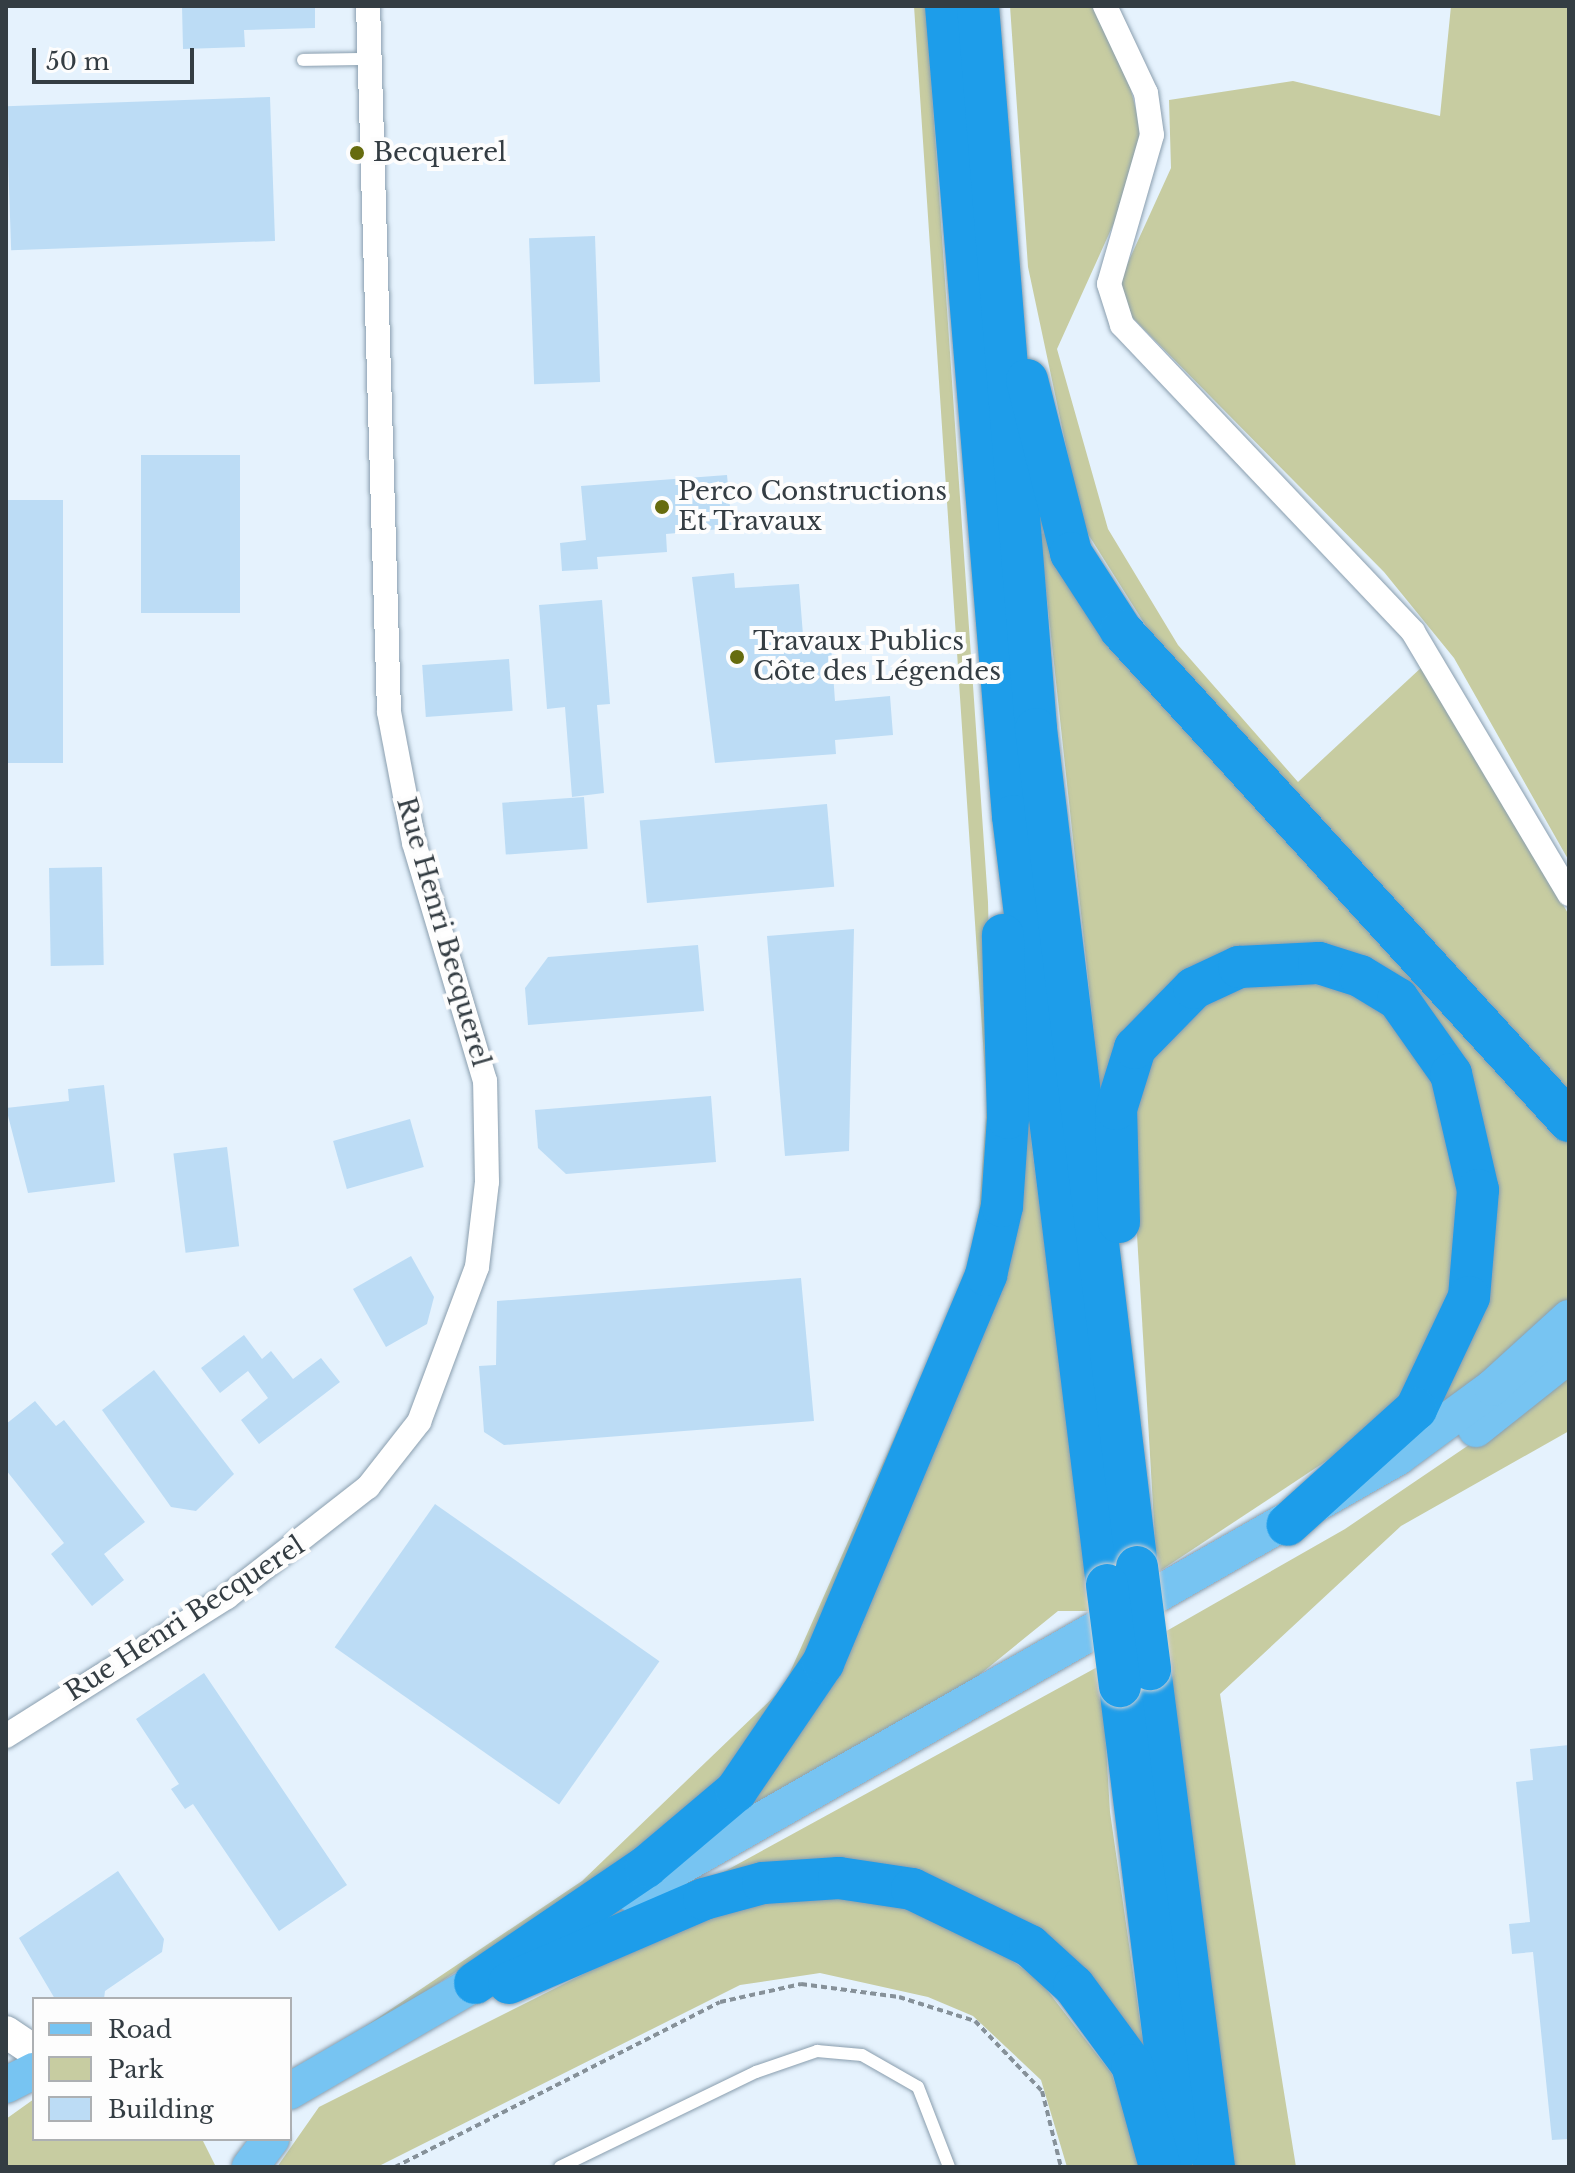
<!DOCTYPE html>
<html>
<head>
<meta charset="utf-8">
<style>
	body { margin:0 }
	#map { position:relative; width:1575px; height:2173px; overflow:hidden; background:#e5f2fd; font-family:"Libre Baskerville",serif }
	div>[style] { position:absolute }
	.green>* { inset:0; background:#c7cca1 }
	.building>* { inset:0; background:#bcdcf5; transform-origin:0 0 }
	.path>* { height:4px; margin-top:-2px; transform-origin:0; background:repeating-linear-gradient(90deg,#869199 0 6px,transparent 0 10px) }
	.roads { filter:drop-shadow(0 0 2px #8a9eae) drop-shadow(0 0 2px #8a9eae) }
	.lane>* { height:12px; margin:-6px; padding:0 6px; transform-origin:6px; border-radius:6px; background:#fff }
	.street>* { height:24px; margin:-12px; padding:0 12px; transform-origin:12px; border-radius:12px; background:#fff }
	.secondary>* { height:32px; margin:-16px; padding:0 16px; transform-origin:16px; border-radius:16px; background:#fff }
	.primary>* { height:36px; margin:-18px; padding:0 18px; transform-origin:18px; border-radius:18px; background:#77c4f2 }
	.highway>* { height:42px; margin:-21px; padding:0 21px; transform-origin:21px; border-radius:21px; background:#1d9dea }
	.bridges { filter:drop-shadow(0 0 2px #ced0d2) drop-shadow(0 0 2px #ced0d2) }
	.highway-bridge>* { height:42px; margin:-21px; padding:0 21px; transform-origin:21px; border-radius:21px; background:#1d9dea }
	.dots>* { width:22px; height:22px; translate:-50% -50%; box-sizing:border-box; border:4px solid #fdfdfd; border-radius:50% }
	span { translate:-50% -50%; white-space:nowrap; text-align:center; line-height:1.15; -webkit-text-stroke:8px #fdfdfd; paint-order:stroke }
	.poi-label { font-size:26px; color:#343d43 }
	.left { translate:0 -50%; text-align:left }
	.street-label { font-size:26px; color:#343d43 }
	.frame { position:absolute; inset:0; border:8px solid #343d43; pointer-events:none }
	.legend { position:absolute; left:32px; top:1997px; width:260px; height:144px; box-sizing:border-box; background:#fdfdfd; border:2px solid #adb0b3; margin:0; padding:10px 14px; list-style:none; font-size:24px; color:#343d43 }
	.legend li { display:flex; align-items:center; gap:16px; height:40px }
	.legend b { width:40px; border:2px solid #adb0b3 }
	.scale { position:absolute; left:32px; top:48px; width:162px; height:36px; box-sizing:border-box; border:4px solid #343d43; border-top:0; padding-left:10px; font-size:24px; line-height:28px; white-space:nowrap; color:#343d43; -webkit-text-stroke:6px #fdfdfd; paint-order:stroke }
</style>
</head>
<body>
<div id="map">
	<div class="green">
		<div style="clip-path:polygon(914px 6px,926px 6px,988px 902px,995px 1201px,980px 1272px,842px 1610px,784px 1716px,658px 1839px,398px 2010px,299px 2073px,290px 2077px,582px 1881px,783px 1688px,976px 1254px,987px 1103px)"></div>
		<div style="clip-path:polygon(1010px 6px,1094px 6px,1121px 52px,1141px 129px,1128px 192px,1057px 349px,1108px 529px,1178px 645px,1298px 782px,1423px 666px,1569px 915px,1569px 1099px,1156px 642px,1083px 526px,1028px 267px)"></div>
		<div style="clip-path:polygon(1451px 6px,1569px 6px,1569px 861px,1454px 658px,1384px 572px,1128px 313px,1120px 280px,1171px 168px,1169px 100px,1293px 81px,1440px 116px)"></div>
		<div style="clip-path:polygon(1049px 533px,1569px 1145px,1569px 1310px,1408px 1443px,1481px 1285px,1441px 1035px,1273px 949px,1100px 1089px,1040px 534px)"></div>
		<div style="clip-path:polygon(1284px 978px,1341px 990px,1384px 1013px,1416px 1049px,1441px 1101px,1456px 1163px,1463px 1226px,1454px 1303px,1416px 1386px,1361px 1438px,1157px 1573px,1131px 1133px,1139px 1086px,1164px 1037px,1191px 1011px,1235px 988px)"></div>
		<div style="clip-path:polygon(1026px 1101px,1092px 1611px,1058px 1611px,915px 1727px,706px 1829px,820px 1688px)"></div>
		<div style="clip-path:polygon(1569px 1377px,1569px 1431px,1401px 1526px,1220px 1694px,1296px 2167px,1233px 2167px,1163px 1633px,1345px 1529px)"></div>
		<div style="clip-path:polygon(1101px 1665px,1110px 1812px,1144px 2049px,1018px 1929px,718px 1875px)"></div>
		<div style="clip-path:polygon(874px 1895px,967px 1928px,1040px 1981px,1112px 2074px,1141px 2167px,1067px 2167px,1041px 2080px,973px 2016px,928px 1997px,820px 1973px,740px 1985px,377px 2167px,277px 2167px,319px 2107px,681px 1925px,764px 1900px)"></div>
		<div style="clip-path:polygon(34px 2099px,34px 2139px,202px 2139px,216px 2167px,6px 2167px,6px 2119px)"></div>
	</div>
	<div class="building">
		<div style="clip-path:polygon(182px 6px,315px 6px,315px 28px,244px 30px,245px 47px,183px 49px)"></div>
		<div style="left:270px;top:97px;width:144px;height:264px;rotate:88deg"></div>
		<div style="left:595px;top:236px;width:146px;height:66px;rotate:88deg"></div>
		<div style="left:141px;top:455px;width:99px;height:158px"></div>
		<div style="clip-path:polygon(727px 475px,732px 528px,666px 534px,667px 552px,597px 557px,598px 569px,562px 571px,560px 543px,586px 540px,581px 486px)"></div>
		<div style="left:63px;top:500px;width:263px;height:57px;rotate:90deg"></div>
		<div style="clip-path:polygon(734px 573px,735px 588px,799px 584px,804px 648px,831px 645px,835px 701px,890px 696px,893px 735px,835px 740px,836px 754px,715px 763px,692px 577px)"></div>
		<div style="clip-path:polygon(602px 600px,610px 704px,597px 705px,604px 793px,572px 797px,565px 707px,547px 709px,539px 605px)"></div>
		<div style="left:509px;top:659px;width:52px;height:87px;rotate:86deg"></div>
		<div style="left:584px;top:797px;width:52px;height:82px;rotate:86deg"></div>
		<div style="left:827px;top:804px;width:83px;height:188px;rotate:85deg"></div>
		<div style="left:102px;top:867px;width:98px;height:53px;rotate:89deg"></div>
		<div style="clip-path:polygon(854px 929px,849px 1151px,785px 1156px,767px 936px)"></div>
		<div style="clip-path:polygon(698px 945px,704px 1011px,528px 1025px,525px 988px,548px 957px)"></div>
		<div style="clip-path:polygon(104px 1085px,115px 1182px,28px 1193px,6px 1108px,69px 1101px,68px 1089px)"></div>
		<div style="clip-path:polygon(711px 1096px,716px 1162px,566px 1174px,538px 1148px,535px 1110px)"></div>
		<div style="left:410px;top:1119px;width:50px;height:80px;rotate:74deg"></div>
		<div style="left:227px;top:1147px;width:100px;height:54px;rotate:83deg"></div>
		<div style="clip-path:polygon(411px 1256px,434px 1297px,427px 1324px,386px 1347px,353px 1289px)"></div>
		<div style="clip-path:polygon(801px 1278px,814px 1421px,504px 1445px,484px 1432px,479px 1366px,496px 1365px,497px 1301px)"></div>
		<div style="clip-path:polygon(244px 1335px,262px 1359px,271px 1351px,293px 1379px,321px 1358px,340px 1382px,259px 1444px,241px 1420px,268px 1398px,248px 1371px,220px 1393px,201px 1368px)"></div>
		<div style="clip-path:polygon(154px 1370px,234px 1474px,196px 1511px,171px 1507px,102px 1410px)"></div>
		<div style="clip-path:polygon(35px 1401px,56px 1426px,64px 1420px,145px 1522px,104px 1554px,124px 1580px,92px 1606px,51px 1554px,64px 1543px,6px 1470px,6px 1424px)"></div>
		<div style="left:435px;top:1504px;width:274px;height:175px;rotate:35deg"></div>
		<div style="clip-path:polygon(204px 1673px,347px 1885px,279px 1931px,193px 1804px,185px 1809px,171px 1789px,179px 1784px,136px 1719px)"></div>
		<div style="clip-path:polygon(1569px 1745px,1569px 2139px,1552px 2140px,1533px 1952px,1512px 1954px,1509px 1924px,1530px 1922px,1516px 1782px,1533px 1780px,1530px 1749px)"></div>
		<div style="clip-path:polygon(118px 1871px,164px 1939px,162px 1952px,105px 1991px,104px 1999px,55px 1999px,19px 1938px)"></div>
	</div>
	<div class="path">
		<div style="left:395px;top:2167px;width:364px;rotate:-26.9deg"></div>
		<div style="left:720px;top:2002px;width:83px;rotate:-12.5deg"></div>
		<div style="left:801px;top:1984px;width:99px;rotate:7.6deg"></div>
		<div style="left:899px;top:1997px;width:80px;rotate:17.5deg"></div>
		<div style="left:975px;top:2021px;width:97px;rotate:46.3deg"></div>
		<div style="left:1042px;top:2091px;width:78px;rotate:76deg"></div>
	</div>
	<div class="roads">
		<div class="lane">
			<div style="left:303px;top:60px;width:67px;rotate:-0.9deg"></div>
			<div style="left:560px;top:2167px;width:218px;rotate:-25.9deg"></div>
			<div style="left:756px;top:2072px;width:65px;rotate:-19deg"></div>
			<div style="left:817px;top:2051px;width:45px;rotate:5.1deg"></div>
			<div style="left:862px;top:2055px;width:64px;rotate:29.7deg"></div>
			<div style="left:918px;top:2087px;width:86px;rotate:68.8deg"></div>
		</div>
		<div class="street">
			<div style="left:1105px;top:6px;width:96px;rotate:64.8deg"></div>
			<div style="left:1146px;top:93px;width:42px;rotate:81.9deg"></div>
			<div style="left:1152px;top:135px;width:155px;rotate:106.1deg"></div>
			<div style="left:1109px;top:284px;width:43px;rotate:72.4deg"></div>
			<div style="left:1122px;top:325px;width:423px;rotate:46.5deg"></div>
			<div style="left:1413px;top:632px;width:305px;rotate:59.2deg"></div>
			<div style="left:6px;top:1736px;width:261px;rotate:-32.2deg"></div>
			<div style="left:227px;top:1597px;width:179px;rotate:-38deg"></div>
			<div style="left:368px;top:1487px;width:83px;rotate:-51.9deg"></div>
			<div style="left:419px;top:1422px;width:165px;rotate:-69.5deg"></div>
			<div style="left:477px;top:1267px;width:86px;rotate:-83.3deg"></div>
			<div style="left:487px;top:1182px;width:101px;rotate:-91.1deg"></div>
			<div style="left:485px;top:1081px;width:248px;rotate:-106.6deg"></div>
			<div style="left:414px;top:843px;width:133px;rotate:-100.8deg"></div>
			<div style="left:389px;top:712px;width:706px;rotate:-91.7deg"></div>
		</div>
		<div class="secondary">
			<div style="left:6px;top:2032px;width:34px;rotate:34deg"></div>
		</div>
		<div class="primary">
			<div style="left:1476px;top:1429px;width:119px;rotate:-38.5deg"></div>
			<div style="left:632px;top:1894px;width:882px;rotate:-29.7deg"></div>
			<div style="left:1398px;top:1457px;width:117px;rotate:-36.3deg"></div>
			<div style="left:1492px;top:1388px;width:104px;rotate:-42.3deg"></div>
			<div style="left:6px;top:2085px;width:31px;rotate:-27deg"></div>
			<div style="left:290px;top:2091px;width:244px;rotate:-30.2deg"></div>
			<div style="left:250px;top:2167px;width:35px;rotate:-53deg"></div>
		</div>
		<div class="highway">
			<div style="left:946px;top:6px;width:813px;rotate:85.27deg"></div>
			<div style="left:1013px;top:816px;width:775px;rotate:83.03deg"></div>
			<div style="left:978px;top:6px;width:725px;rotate:85.41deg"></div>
			<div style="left:1036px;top:729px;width:844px;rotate:83.13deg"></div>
			<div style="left:1027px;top:380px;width:179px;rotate:75.7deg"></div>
			<div style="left:1071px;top:553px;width:92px;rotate:57deg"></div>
			<div style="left:1121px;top:630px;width:665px;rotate:47.62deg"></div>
			<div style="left:1119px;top:1222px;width:113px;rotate:-91.5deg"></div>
			<div style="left:1116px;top:1109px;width:64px;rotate:-72.7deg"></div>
			<div style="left:1135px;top:1048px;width:84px;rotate:-45.5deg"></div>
			<div style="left:1194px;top:988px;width:50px;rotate:-25deg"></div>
			<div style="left:1239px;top:967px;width:80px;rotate:-2.9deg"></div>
			<div style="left:1319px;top:963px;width:43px;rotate:17.6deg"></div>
			<div style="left:1360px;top:976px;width:44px;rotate:31.2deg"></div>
			<div style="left:1398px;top:999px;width:92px;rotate:54.8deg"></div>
			<div style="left:1451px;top:1074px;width:119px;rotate:76.9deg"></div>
			<div style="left:1478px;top:1190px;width:107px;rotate:94.8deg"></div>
			<div style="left:1469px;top:1297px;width:124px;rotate:115.3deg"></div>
			<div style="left:1416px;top:1409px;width:173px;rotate:138deg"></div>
			<div style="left:1150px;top:1669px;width:502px;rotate:82.68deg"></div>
			<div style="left:1120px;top:1686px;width:467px;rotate:82.9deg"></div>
			<div style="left:475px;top:1983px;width:207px;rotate:-34.2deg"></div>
			<div style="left:646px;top:1867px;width:118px;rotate:-40.2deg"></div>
			<div style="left:736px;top:1791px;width:155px;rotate:-55.8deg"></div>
			<div style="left:823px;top:1663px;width:421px;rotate:-67.2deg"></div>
			<div style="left:986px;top:1275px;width:71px;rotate:-76.9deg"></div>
			<div style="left:1002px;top:1206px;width:88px;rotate:-86.1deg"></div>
			<div style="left:1008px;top:1118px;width:183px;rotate:-91.6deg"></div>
			<div style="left:509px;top:1983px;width:212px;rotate:-23.3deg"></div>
			<div style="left:704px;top:1899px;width:61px;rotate:-15.2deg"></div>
			<div style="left:763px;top:1883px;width:76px;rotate:-3.8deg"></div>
			<div style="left:839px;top:1878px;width:74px;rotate:8.6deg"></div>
			<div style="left:912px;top:1889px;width:131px;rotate:25.8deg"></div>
			<div style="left:1030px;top:1946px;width:59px;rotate:42.3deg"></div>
			<div style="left:1074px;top:1986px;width:98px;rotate:53.7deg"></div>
			<div style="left:1132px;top:2065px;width:106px;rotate:74.6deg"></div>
		</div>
	</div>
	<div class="bridges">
		<div class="highway-bridge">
			<div style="left:1137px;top:1567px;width:103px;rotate:82.7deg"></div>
			<div style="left:1107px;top:1585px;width:102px;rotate:82.7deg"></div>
		</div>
	</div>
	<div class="dots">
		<div style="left:357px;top:153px;background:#666c0f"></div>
		<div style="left:662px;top:507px;background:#666c0f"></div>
		<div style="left:737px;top:657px;background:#666c0f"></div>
	</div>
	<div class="poi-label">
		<span class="left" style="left:373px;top:153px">Becquerel</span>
		<span class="left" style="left:678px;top:507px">Perco Constructions<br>Et Travaux</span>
		<span class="left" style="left:753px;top:657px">Travaux Publics<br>Côte des Légendes</span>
	</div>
	<div class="street-label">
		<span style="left:443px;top:932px;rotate:74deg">Rue Henri Becquerel</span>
		<span style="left:185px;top:1619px;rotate:-33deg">Rue Henri Becquerel</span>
	</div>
	<div class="frame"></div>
	<ul class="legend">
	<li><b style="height:10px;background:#77c4f2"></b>Road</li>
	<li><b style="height:22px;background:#c7cca1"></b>Park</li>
	<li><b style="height:22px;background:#bcdcf5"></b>Building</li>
	</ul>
	<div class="scale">50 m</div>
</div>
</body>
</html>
